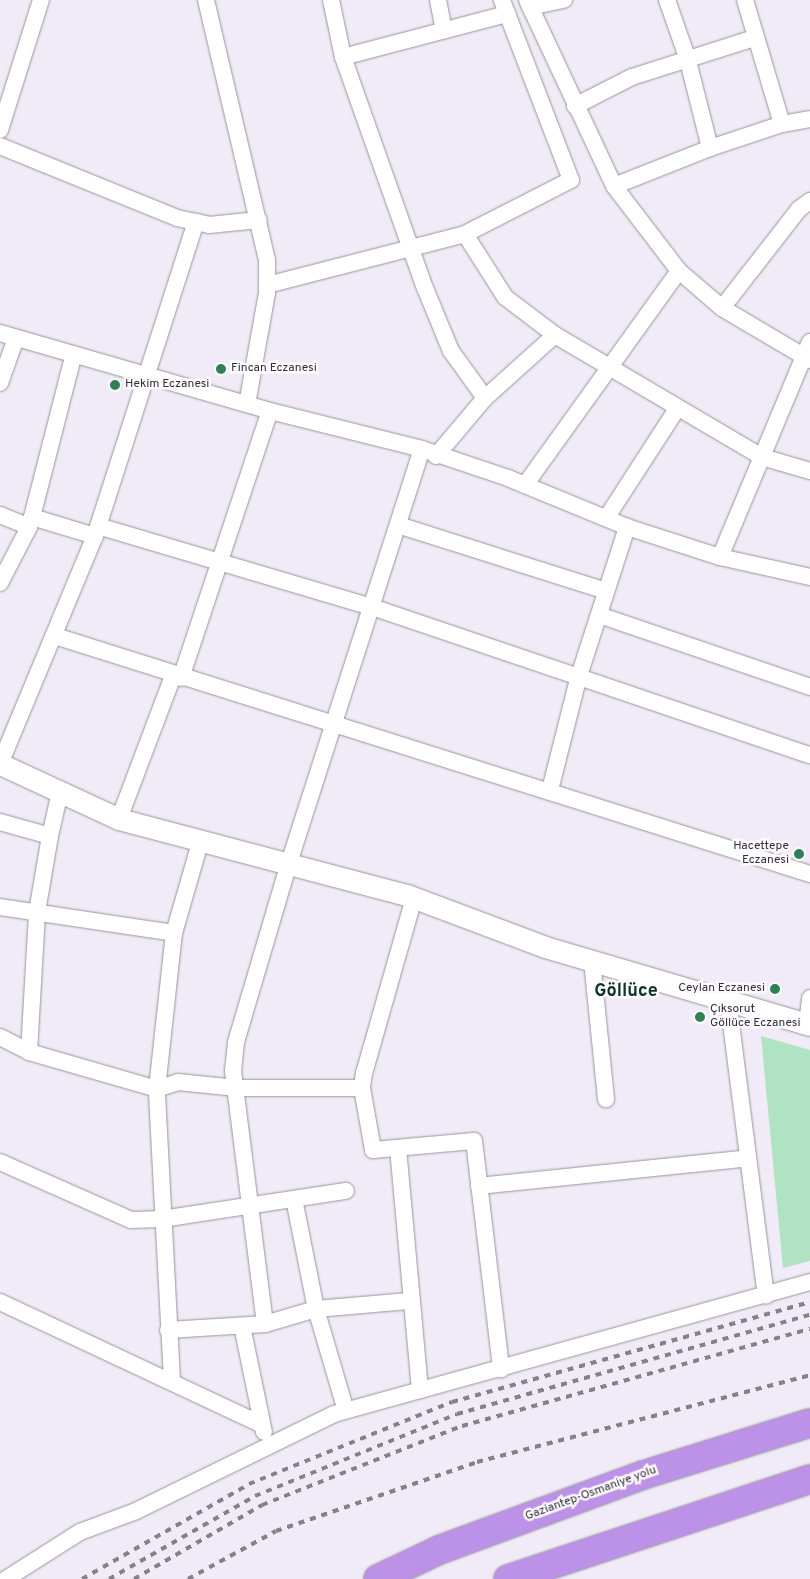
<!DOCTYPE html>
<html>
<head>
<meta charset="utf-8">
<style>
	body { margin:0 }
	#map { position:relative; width:810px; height:1579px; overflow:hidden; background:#f0ebf6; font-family:Overpass,sans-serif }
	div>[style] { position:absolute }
	.green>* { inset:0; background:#afe3c2 }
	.roads { filter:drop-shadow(0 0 1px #98949e) drop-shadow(0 0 1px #98949e) }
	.minor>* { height:16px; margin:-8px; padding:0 8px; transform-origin:8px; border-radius:8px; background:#fff }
	.tertiary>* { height:21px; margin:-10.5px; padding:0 10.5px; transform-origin:10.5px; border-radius:10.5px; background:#fff }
	.trunk>* { height:28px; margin:-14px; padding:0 14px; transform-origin:14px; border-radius:14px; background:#bc92e8 }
	.rail>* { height:4px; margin-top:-2px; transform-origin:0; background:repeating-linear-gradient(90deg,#858188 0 6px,transparent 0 12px) }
	.dots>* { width:14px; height:14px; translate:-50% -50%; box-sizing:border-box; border:2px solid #fcfafe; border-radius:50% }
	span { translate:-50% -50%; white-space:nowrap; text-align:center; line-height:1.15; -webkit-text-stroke:5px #fcfafe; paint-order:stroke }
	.poi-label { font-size:12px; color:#323034 }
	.left { translate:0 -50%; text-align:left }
	.right { translate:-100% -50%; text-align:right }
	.street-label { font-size:12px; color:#323034 }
	.district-label { font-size:18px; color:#0b3520; font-weight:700 }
</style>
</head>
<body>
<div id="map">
	<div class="green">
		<div style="clip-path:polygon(761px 1036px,810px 1050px,810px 1261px,783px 1268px)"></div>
	</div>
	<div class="roads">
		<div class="minor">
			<div style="left:206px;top:0;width:267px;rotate:76.8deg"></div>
			<div style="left:267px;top:260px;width:33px;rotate:90deg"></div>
			<div style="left:267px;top:293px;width:113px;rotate:100.2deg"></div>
			<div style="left:331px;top:0;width:58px;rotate:78.1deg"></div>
			<div style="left:343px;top:57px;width:245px;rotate:70.5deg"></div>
			<div style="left:425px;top:288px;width:68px;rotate:67.6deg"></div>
			<div style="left:451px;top:351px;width:58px;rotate:54.1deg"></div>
			<div style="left:438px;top:0;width:31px;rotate:79deg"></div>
			<div style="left:527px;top:0;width:205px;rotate:64.9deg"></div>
			<div style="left:614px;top:186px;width:107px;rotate:52.6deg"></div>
			<div style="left:679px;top:271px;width:57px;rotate:40.7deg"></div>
			<div style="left:722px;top:308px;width:102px;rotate:30.6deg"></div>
			<div style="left:667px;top:0;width:60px;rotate:70.7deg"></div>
			<div style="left:687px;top:57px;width:94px;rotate:75.8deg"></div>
			<div style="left:745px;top:0;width:129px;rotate:73.4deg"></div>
			<div style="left:530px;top:7px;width:35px;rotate:-12deg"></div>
			<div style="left:343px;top:57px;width:170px;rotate:-14.7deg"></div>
			<div style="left:575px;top:106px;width:64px;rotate:-27deg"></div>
			<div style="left:632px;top:77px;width:128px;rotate:-17.7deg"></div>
			<div style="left:0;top:130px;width:136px;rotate:-72.5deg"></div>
			<div style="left:0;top:146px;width:191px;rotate:22.1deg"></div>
			<div style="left:177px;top:218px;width:33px;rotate:12deg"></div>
			<div style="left:209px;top:225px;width:50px;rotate:-5.7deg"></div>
			<div style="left:614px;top:186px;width:103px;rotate:-21.6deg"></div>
			<div style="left:710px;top:148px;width:76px;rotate:-18.4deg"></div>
			<div style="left:782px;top:124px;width:28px;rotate:-10deg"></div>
			<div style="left:465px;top:234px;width:75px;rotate:57.6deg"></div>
			<div style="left:505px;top:297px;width:63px;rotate:37.2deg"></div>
			<div style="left:555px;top:335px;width:240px;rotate:30.5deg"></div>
			<div style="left:762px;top:457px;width:50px;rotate:16.3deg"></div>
			<div style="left:267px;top:285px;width:204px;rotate:-14.4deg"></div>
			<div style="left:465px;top:234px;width:119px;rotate:-27deg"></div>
			<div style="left:571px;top:180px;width:193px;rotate:-111deg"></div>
			<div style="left:722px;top:308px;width:125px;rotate:-52.1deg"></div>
			<div style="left:799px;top:209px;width:14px;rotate:-36deg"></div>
			<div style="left:0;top:333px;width:281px;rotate:16.1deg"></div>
			<div style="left:270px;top:411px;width:157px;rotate:14deg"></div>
			<div style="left:422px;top:449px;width:91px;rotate:18.6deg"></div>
			<div style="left:508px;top:478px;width:129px;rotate:22.4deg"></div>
			<div style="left:627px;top:527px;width:98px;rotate:17.9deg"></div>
			<div style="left:720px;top:557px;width:92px;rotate:12.5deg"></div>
			<div style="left:0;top:383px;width:48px;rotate:-70.4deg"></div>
			<div style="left:436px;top:456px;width:76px;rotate:-49.8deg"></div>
			<div style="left:485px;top:398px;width:94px;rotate:-42deg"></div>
			<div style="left:525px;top:485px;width:264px;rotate:-54.3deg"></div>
			<div style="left:0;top:515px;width:31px;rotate:22deg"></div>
			<div style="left:29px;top:527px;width:10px;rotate:-73deg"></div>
			<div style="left:32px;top:517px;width:66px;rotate:16.8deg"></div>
			<div style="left:32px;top:517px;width:168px;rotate:-75.6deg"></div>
			<div style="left:607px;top:517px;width:129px;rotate:-57.1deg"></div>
			<div style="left:398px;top:525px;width:218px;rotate:17.6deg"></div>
			<div style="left:98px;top:526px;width:286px;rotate:16.5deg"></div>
			<div style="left:372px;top:607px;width:462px;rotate:18.7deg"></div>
			<div style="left:720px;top:557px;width:233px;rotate:-67.3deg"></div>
			<div style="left:0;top:583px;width:63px;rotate:-62.6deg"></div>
			<div style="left:599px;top:615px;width:223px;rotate:18.8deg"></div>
			<div style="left:55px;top:636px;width:792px;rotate:17.5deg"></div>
			<div style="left:181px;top:678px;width:281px;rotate:-71.6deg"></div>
			<div style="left:0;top:764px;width:247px;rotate:-67.4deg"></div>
			<div style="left:95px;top:536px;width:330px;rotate:-72.2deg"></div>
			<div style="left:550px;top:790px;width:114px;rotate:-75.8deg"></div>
			<div style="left:578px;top:679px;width:160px;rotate:-72.1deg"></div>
			<div style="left:119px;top:819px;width:153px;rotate:-69.3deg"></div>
			<div style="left:0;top:822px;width:52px;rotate:15.6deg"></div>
			<div style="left:50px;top:836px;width:45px;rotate:-77.2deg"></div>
			<div style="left:414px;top:898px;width:182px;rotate:105.9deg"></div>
			<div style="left:364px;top:1073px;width:15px;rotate:98deg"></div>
			<div style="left:362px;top:1088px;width:63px;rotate:79.9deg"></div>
			<div style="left:373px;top:1150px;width:101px;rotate:-5.1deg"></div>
			<div style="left:474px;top:1141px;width:230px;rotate:83.2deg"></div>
			<div style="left:0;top:907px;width:176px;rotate:8.5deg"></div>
			<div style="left:592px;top:961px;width:139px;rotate:84.2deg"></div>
			<div style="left:728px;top:1000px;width:298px;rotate:82.7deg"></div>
			<div style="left:807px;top:1024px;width:26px;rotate:-83deg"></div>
			<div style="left:0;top:1037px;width:33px;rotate:27deg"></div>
			<div style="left:29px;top:1052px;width:133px;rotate:16.1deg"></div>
			<div style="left:157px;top:1089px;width:22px;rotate:-18deg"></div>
			<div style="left:178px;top:1082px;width:59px;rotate:5.8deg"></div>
			<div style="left:237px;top:1088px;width:125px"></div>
			<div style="left:29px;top:1052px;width:140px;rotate:-86.7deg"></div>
			<div style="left:37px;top:912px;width:77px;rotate:-80.3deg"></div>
			<div style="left:398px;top:1148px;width:243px;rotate:84.8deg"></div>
			<div style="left:0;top:1162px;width:143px;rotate:23.9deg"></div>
			<div style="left:131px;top:1220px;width:31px;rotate:-2deg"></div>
			<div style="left:162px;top:1219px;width:186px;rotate:-8.7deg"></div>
			<div style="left:479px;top:1186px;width:270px;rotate:-5.9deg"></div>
			<div style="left:294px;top:1199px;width:112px;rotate:78.7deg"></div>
			<div style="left:316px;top:1309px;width:106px;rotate:73.6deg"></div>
			<div style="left:0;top:1302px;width:289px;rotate:25.1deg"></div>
			<div style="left:265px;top:1324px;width:255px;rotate:-97.2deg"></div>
			<div style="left:233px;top:1071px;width:29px;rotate:-84deg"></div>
			<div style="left:236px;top:1042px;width:184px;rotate:-73.5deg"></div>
			<div style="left:288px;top:866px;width:438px;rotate:-72.2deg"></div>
			<div style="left:242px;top:1326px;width:108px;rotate:78.3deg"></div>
			<div style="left:168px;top:1330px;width:97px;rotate:-3.5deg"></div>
			<div style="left:265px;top:1324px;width:53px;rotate:-16.4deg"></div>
			<div style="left:316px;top:1309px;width:93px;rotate:-4.9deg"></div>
			<div style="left:172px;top:1380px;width:291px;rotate:-93deg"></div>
			<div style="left:157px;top:1089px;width:157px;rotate:-83.8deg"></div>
			<div style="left:174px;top:933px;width:94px;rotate:-73.9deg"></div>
			<div style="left:6px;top:1579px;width:88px;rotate:-32.4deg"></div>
			<div style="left:80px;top:1532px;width:60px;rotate:-20.6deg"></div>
			<div style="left:136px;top:1511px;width:220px;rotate:-26.1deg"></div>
			<div style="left:334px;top:1414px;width:494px;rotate:-15.5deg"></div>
		</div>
		<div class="tertiary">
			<div style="left:0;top:764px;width:131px;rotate:24.8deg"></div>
			<div style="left:119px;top:819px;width:298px;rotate:14.8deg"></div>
			<div style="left:407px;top:895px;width:147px;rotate:20.6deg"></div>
			<div style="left:545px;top:947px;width:276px;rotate:16.4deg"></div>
		</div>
		<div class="trunk">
			<div style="left:378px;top:1579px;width:68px;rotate:-25.4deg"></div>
			<div style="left:439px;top:1550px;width:217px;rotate:-20.2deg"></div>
			<div style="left:643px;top:1475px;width:175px;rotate:-17.3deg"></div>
			<div style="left:508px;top:1579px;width:318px;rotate:-18.3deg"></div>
		</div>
	</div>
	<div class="rail">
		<div style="left:82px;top:1579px;width:192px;rotate:-29.6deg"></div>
		<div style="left:249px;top:1484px;width:219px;rotate:-22deg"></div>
		<div style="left:452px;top:1402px;width:372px;rotate:-15.6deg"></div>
		<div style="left:109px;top:1579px;width:168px;rotate:-29.6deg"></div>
		<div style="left:255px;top:1496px;width:218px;rotate:-22.1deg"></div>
		<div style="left:457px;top:1414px;width:367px;rotate:-15.7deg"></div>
		<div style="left:134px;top:1579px;width:148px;rotate:-30deg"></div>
		<div style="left:262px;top:1505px;width:215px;rotate:-21.6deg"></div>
		<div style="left:462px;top:1426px;width:361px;rotate:-15.6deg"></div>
		<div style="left:188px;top:1579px;width:100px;rotate:-28.6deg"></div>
		<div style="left:276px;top:1531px;width:213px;rotate:-18.9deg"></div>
		<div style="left:477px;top:1462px;width:344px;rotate:-14.6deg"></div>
	</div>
	<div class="dots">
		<div style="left:221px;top:369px;background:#2c8255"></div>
		<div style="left:115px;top:385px;background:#2c8255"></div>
		<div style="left:799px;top:854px;background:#2c8255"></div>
		<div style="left:775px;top:989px;background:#2c8255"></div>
		<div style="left:700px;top:1017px;background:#2c8255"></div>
	</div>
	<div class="poi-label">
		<span class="left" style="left:231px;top:369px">Fincan Eczanesi</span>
		<span class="left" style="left:125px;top:385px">Hekim Eczanesi</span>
		<span class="right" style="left:789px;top:854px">Hacettepe<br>Eczanesi</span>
		<span class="right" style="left:765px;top:989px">Ceylan Eczanesi</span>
		<span class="left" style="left:710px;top:1017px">Çıksorut<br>Göllüce Eczanesi</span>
	</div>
	<div class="street-label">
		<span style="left:591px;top:1494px;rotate:-20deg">Gaziantep-Osmaniye yolu</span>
	</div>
	<div class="district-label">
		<span style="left:626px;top:992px">Göllüce</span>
	</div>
</div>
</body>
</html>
